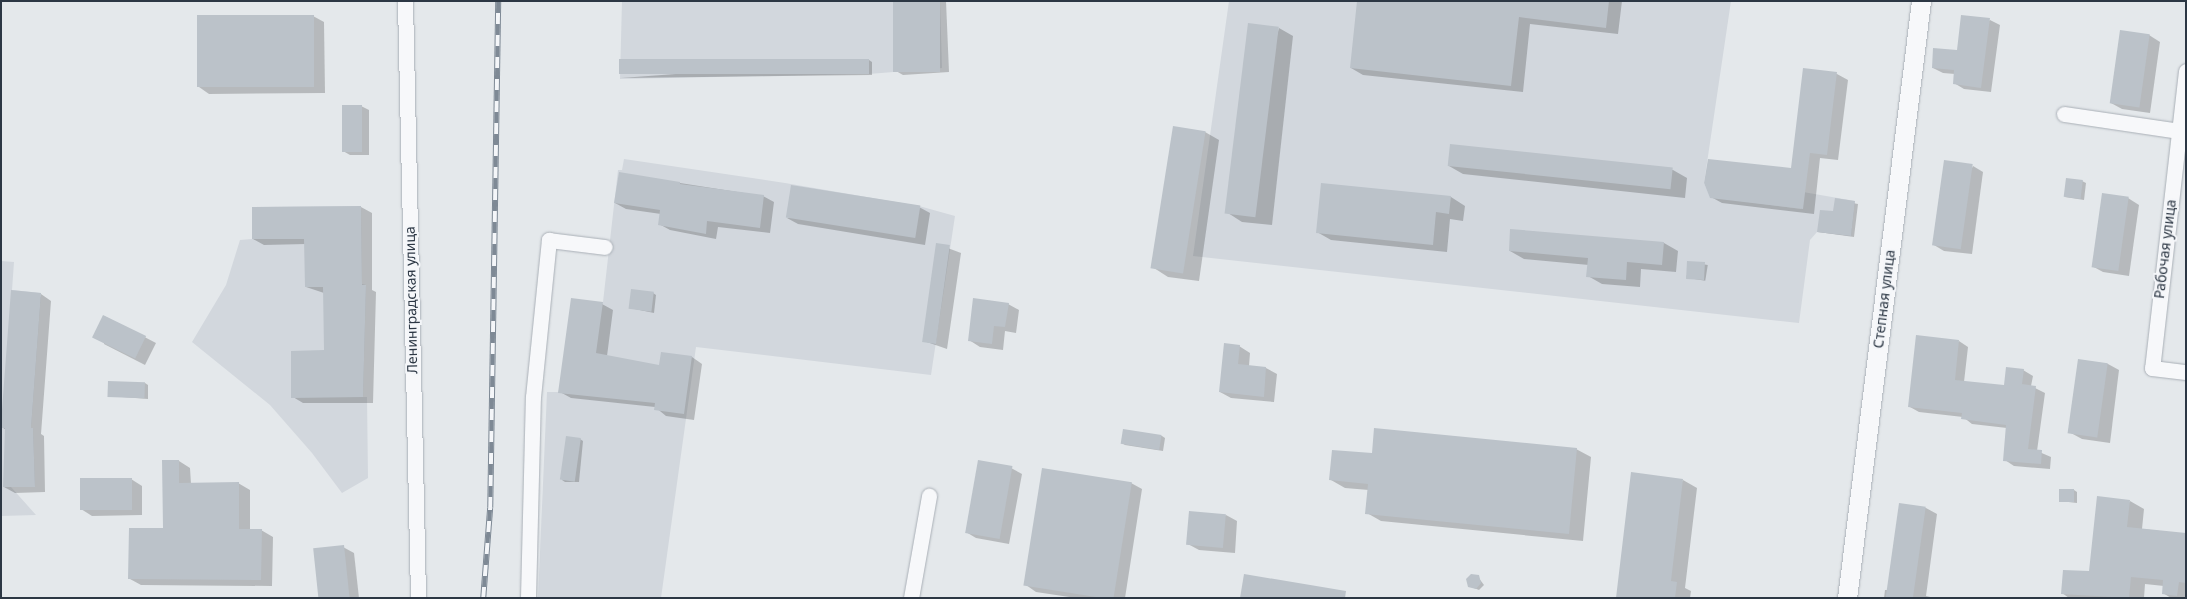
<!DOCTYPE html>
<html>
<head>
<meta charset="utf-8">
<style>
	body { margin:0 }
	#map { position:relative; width:2187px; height:599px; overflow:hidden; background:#e4e8eb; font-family:"Noto Sans",sans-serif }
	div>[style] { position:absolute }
	.built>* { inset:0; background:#d2d7dd }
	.shadow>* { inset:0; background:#0003; transform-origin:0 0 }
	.building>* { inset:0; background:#bbc2c9; transform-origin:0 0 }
	.roads { filter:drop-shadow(0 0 1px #a9afb6) drop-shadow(0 0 1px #a9afb6) }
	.minor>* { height:15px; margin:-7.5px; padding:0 7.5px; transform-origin:7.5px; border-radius:7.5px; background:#f7f8fa }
	.tertiary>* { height:19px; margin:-9.5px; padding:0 9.5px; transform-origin:9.5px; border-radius:9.5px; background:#f7f8fa }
	.rail>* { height:5.5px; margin-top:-2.75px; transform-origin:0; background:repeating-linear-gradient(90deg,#f4f6f9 0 11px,#7e8995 0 22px); box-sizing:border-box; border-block:1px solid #7e8995 }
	span { translate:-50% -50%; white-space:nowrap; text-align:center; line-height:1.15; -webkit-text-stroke:4px #f4f6f9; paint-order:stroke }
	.street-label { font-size:14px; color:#2c3744 }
	.frame { position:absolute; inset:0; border:2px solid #2c3744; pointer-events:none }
</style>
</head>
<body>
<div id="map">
	<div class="built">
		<div style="clip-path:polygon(622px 1px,940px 1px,942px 68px,869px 74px,620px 79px)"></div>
		<div style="clip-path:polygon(1229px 1px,1731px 1px,1704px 183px,1710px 197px,1801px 209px,1803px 192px,1855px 201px,1851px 236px,1817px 232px,1810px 240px,1799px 323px,1193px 256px)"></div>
		<div style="clip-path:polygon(624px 159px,785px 183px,919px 206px,955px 216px,931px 375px,696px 347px,661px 598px,538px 598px,547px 392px,558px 392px,603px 302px,618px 170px,622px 170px)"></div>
		<div style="clip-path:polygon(361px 206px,362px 284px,366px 285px,363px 397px,367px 397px,368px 478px,342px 493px,312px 453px,270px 405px,192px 342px,226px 285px,240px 240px,252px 239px,252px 207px)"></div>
		<div style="clip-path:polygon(1px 261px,14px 262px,12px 290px,41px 293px,31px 428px,33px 428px,35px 487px,11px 487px,36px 515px,1px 516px)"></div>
	</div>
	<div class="shadow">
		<div style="clip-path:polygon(895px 1px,946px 1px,949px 72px,903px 75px,896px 71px)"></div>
		<div style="clip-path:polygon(1358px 1px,1622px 1px,1618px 34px,1530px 24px,1523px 92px,1363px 75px,1351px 68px)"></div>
		<div style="clip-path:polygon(313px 16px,324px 22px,325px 93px,209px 94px,199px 87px)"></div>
		<div style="clip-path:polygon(1990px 20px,2000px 25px,1991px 92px,1964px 89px,1954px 83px,1955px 74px,1943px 73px,1933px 68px,1958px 52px)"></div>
		<div style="clip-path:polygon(1279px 28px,1293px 36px,1272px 225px,1242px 222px,1228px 213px)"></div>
		<div style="clip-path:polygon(2149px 35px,2160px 42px,2150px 113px,2122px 109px,2111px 103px)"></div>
		<div style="clip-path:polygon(869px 60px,872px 62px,872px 75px,621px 78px)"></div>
		<div style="clip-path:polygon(1804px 70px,1837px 74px,1848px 80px,1838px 160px,1820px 158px,1814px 214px,1722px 203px,1711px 197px,1792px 170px)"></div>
		<div style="clip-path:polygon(361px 106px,369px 110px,369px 155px,350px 155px,343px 151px)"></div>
		<div style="clip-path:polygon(1205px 132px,1219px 140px,1199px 281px,1168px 277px,1154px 268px)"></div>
		<div style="clip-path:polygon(1451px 146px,1673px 170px,1687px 178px,1685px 198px,1463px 174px,1449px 166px)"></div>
		<div style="clip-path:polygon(1973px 166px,1983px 172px,1972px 254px,1944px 251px,1934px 245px)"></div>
		<div style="clip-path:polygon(2082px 181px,2086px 183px,2084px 200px,2065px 197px)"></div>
		<div style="clip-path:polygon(680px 183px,763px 196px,774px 202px,770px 233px,718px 227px,716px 239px,670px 230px,659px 224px,661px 214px,626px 209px,615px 203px)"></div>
		<div style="clip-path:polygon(1322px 184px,1451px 197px,1465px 206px,1463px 221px,1450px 219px,1447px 252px,1331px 240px,1317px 232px)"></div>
		<div style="clip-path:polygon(2128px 198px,2139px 205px,2129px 276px,2103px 272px,2092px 266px)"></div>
		<div style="clip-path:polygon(1836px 200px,1858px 204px,1854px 237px,1818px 232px,1835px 213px)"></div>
		<div style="clip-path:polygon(361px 207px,372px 213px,372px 290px,376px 292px,373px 403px,303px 403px,293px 397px,325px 352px,324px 293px,306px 287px,306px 244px,264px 245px,253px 239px,253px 208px)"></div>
		<div style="clip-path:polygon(919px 207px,930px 213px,925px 245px,798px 224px,787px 218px)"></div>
		<div style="clip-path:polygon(1511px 230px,1664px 243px,1678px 251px,1676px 272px,1641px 269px,1640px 287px,1602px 284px,1588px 276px,1589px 265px,1524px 259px,1510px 251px)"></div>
		<div style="clip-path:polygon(937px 244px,961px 253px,947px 349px,924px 341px)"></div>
		<div style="left:1689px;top:262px;width:19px;height:16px;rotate:9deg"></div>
		<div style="clip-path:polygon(653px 293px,656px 295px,654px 313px,630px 308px)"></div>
		<div style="clip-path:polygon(41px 294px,51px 301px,41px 434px,44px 436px,45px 492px,15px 493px,4px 487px,6px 430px,2px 427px)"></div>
		<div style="clip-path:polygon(602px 304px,613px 310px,607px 356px,660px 367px,692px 357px,702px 364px,694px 420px,666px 416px,655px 407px,571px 398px,560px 392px)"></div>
		<div style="clip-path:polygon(1008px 304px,1019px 310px,1016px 333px,1005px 331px,1003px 350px,980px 347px,969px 340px)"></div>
		<div style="clip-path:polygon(104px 316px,156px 343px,145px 365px,104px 344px)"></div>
		<div style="clip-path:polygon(1959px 341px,1968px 347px,1964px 382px,2005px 386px,2023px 370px,2033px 376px,2031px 386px,2045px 393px,2037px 451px,2051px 457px,2050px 469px,2014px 466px,2005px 460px,2007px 428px,1972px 424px,1963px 417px,1919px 412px,1910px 407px)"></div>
		<div style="clip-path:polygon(1239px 346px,1250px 353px,1249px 366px,1266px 368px,1277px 374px,1274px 402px,1231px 398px,1220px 392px)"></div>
		<div style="clip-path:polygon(2080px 360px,2108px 364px,2119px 370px,2110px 443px,2082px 439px,2071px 433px)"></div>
		<div style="clip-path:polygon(145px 383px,148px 385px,148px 399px,109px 396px)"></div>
		<div style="clip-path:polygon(1124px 430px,1162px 436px,1165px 438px,1163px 451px,1125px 445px,1122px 443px)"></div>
		<div style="clip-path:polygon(580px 439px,583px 441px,579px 482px,565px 482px,562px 480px)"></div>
		<div style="clip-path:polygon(1576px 449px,1591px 457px,1583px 541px,1381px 521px,1367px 513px,1369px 490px,1345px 488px,1331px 480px)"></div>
		<div style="clip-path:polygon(163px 461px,179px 461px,190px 468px,191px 484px,238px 483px,250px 490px,250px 530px,261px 530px,273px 537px,272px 586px,141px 585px,130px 579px,164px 530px)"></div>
		<div style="clip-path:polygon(1011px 468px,1022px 474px,1009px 544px,976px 538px,966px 532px)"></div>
		<div style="clip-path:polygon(131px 479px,142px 486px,142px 515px,92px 516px,81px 509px)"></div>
		<div style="clip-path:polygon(1683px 480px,1697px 488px,1685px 588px,1691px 591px,1690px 598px,1618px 598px)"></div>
		<div style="clip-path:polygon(1131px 483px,1142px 489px,1125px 598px,1076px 598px,1036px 592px,1026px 585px)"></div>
		<div style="clip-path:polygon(2074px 490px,2077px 492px,2077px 503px,2060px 501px)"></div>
		<div style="clip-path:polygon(2130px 501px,2144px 509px,2142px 529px,2186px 534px,2186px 598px,2171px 598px,2163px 593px,2164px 586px,2145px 584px,2144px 598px,2069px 598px,2062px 593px,2090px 573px)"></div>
		<div style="clip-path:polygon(1900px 505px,1926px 508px,1937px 514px,1926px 596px,1935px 598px,1884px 598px,1885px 590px,1889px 590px)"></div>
		<div style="clip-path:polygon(1226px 515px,1237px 521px,1235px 553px,1199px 550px,1188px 544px)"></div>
		<div style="clip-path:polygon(343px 547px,354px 553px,359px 598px,320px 598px)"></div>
		<div style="clip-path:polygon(1478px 577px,1484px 585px,1479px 590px,1469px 586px)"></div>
	</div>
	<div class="building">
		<div style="left:893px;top:1px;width:47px;height:71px"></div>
		<div style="clip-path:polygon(1357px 1px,1609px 1px,1606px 28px,1519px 17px,1511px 86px,1350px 68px)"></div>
		<div style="left:314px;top:15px;width:72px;height:117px;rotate:90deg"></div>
		<div style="clip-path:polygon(1961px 15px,1990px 18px,1981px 88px,1953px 84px,1954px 70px,1932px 68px,1933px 48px,1957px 50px)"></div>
		<div style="left:1248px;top:23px;width:31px;height:192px;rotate:7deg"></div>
		<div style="left:2120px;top:30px;width:30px;height:74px;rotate:8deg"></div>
		<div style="left:869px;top:59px;width:15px;height:250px;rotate:90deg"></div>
		<div style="clip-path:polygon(1803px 68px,1837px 72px,1827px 155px,1810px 153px,1803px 209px,1710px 198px,1704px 183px,1708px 159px,1791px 168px)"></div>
		<div style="left:342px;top:105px;width:20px;height:47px"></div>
		<div style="left:1173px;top:126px;width:33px;height:144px;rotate:9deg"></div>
		<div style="left:1450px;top:144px;width:224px;height:22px;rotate:6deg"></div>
		<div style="left:1944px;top:160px;width:29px;height:86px;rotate:8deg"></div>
		<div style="clip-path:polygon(619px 172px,680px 182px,680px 184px,764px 195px,760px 228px,707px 221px,706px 234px,658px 225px,660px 210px,614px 203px)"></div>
		<div style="left:2066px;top:178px;width:17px;height:19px;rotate:7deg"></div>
		<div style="clip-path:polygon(1321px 183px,1451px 196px,1449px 214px,1436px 212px,1433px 245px,1316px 233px)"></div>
		<div style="left:791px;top:185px;width:131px;height:33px;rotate:9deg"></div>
		<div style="left:2102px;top:193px;width:27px;height:75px;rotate:8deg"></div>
		<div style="clip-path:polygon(1835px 198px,1855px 201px,1851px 236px,1817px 232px,1820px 210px,1833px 211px)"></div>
		<div style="clip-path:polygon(361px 206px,362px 285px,366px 285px,363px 397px,291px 398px,291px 351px,324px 350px,323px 287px,305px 287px,304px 239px,252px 239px,252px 207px)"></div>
		<div style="clip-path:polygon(1510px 229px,1664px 242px,1662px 265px,1627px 262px,1626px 280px,1586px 277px,1588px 258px,1509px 251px)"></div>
		<div style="left:936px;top:243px;width:14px;height:100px;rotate:8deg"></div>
		<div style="left:1687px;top:261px;width:18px;height:18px;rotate:3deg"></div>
		<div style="left:631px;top:289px;width:23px;height:20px;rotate:7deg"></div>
		<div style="clip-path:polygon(11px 290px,41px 293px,31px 428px,33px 428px,35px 487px,3px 487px,5px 428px,1px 428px,1px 423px)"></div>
		<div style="clip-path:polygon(571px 298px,603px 302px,596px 353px,659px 365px,661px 352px,692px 356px,684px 414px,654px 410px,655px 403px,558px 393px)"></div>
		<div style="clip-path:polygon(973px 298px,1009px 303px,1005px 327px,994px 326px,992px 344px,968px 341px)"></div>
		<div style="left:103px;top:315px;width:48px;height:25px;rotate:26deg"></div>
		<div style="clip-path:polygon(1916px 335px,1959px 340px,1955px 380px,2004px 385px,2006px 367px,2024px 369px,2022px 384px,2036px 386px,2028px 449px,2042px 450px,2041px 464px,2003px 461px,2006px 425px,1961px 419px,1962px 413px,1908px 407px)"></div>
		<div style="clip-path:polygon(1224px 343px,1240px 345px,1238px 364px,1266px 367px,1264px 397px,1219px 392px)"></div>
		<div style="left:2078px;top:359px;width:30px;height:75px;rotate:8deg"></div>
		<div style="left:108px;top:381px;width:37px;height:16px;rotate:2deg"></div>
		<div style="clip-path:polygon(1374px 428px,1577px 448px,1569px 534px,1365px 514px,1368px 484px,1329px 480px,1332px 450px,1372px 453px)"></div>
		<div style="left:1123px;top:429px;width:39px;height:15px;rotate:9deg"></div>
		<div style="left:566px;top:436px;width:15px;height:44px;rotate:8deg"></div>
		<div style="clip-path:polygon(162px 460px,179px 460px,179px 483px,239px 482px,239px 529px,262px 529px,261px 580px,128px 579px,129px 528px,163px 528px)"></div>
		<div style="left:978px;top:460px;width:35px;height:74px;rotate:10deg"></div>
		<div style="left:1042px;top:468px;width:91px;height:119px;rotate:9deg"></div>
		<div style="clip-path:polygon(1631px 472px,1683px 479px,1671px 581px,1677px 582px,1675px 598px,1616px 598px)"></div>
		<div style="left:80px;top:478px;width:52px;height:32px"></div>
		<div style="left:2059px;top:489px;width:15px;height:13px"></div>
		<div style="clip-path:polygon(2097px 496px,2130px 500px,2127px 527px,2186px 533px,2186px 583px,2179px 582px,2177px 596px,2162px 594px,2163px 580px,2131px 577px,2129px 598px,2061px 594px,2063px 570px,2089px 571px)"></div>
		<div style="left:1899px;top:503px;width:27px;height:96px;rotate:8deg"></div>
		<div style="left:1189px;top:511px;width:37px;height:34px;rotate:5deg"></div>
		<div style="left:344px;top:545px;width:53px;height:31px;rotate:84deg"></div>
		<div style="clip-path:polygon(1244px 574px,1346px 591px,1345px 598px,1240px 598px)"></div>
		<div style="clip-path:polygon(1471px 574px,1479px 575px,1481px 583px,1476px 589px,1468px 587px,1466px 579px)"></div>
	</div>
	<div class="roads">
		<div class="minor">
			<div style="left:405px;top:1px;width:597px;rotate:88.75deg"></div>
			<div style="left:2186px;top:71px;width:299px;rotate:96.5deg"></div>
			<div style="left:2152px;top:368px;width:34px;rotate:7deg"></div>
			<div style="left:2064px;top:114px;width:116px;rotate:8.4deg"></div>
			<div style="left:528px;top:598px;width:201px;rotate:-88.6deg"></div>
			<div style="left:533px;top:397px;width:158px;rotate:-84.2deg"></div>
			<div style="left:549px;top:240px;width:56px;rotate:7.1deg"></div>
			<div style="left:911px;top:598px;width:104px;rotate:-80deg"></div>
		</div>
		<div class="tertiary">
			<div style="left:1847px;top:598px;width:602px;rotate:-82.93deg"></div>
		</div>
	</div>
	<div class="rail">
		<div style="left:483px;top:598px;width:90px;rotate:-85.6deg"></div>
		<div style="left:490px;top:508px;width:507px;rotate:-89.1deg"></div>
	</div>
	<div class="street-label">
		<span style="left:2165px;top:249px;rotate:-83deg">Рабочая улица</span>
		<span style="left:1884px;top:299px;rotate:-83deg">Степная улица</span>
		<span style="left:411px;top:300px;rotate:-91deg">Ленинградская улица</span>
	</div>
	<div class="frame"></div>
</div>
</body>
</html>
